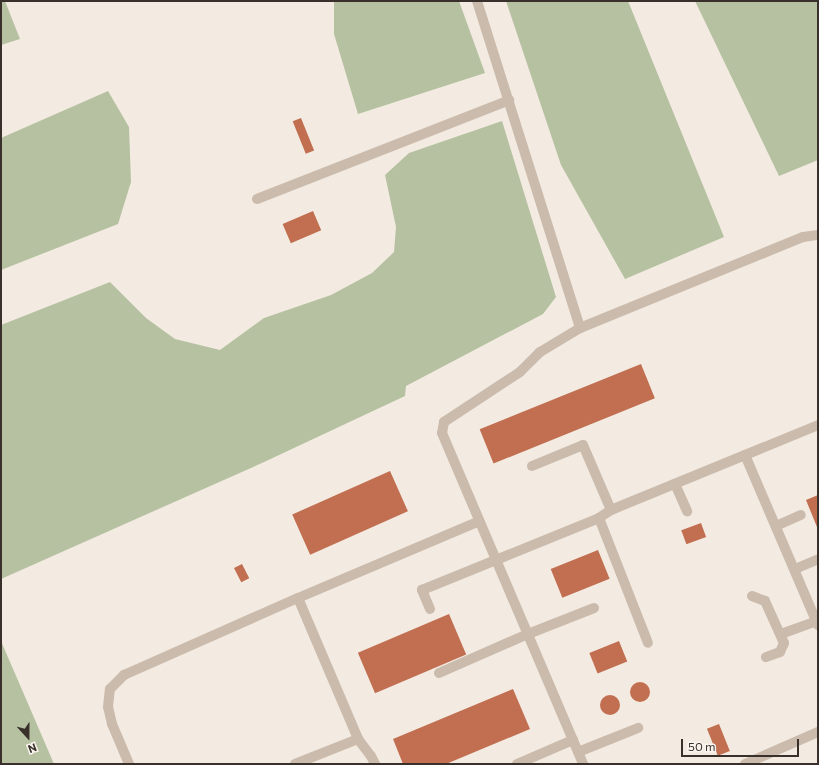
<!DOCTYPE html>
<html>
<head>
<meta charset="utf-8">
<style>
	body { margin:0 }
	#map { position:relative; width:819px; height:765px; overflow:hidden; background:#f3ebe1; font-family:Commissioner,sans-serif }
	div>[style] { position:absolute }
	.green>* { inset:0; background:#b6c1a1 }
	.building>* { inset:0; background:#c16e51; transform-origin:0 0 }
	.round { border-radius:50% }
	.minor>* { height:10px; margin:-5px; padding:0 5px; transform-origin:5px; border-radius:5px; background:#cbbbad }
	span { translate:-50% -50%; white-space:nowrap; text-align:center; line-height:1.15; -webkit-text-stroke:4px #faf5ee; paint-order:stroke }
	.frame { position:absolute; inset:0; border:2px solid #39302b; pointer-events:none }
	.north { position:absolute; left:8px; top:717px; width:40px; height:40px; -webkit-text-stroke:3px #faf5ee; paint-order:stroke; rotate:159deg; font-size:11px; font-weight:700; line-height:16px; text-align:center; color:#39302b }
	.north::after { content:''; display:block; margin:auto; width:14px; height:18px; background:#39302b; clip-path:polygon(50% 0,100% 100%,50% 72%,0 100%) }
	.scale { position:absolute; left:681px; top:739px; width:118px; height:18px; box-sizing:border-box; border:2px solid #39302b; border-top:0; padding-left:5px; font-size:12px; line-height:14px; white-space:nowrap; color:#39302b; -webkit-text-stroke:3px #faf5ee; paint-order:stroke }
</style>
</head>
<body>
<div id="map">
	<div class="green">
		<div style="clip-path:polygon(1px 1px,5px 1px,20px 39px,1px 45px)"></div>
		<div style="clip-path:polygon(334px 1px,459px 1px,485px 73px,358px 114px,334px 34px)"></div>
		<div style="clip-path:polygon(506px 1px,628px 1px,724px 237px,625px 279px,561px 165px)"></div>
		<div style="clip-path:polygon(695px 1px,818px 1px,818px 160px,779px 176px)"></div>
		<div style="clip-path:polygon(108px 91px,129px 127px,131px 182px,118px 224px,1px 270px,1px 138px)"></div>
		<div style="clip-path:polygon(502px 121px,556px 297px,543px 314px,406px 386px,405px 396px,262px 463px,1px 579px,1px 325px,110px 282px,146px 318px,175px 339px,220px 350px,264px 318px,331px 295px,372px 273px,394px 252px,396px 227px,385px 175px,409px 153px)"></div>
		<div style="clip-path:polygon(1px 641px,54px 764px,1px 764px)"></div>
	</div>
	<div class="building">
		<div style="left:301px;top:118px;width:35px;height:9px;rotate:68deg"></div>
		<div style="left:313px;top:211px;width:21px;height:33px;rotate:67deg"></div>
		<div style="left:641px;top:364px;width:37px;height:174px;rotate:68deg"></div>
		<div style="left:390px;top:471px;width:44px;height:107px;rotate:66deg"></div>
		<div style="clip-path:polygon(818px 495px,818px 526px,817px 527px,806px 500px)"></div>
		<div style="left:701px;top:523px;width:15px;height:21px;rotate:70deg"></div>
		<div style="left:598px;top:550px;width:31px;height:51px;rotate:68deg"></div>
		<div style="left:242px;top:564px;width:16px;height:9px;rotate:63deg"></div>
		<div style="left:449px;top:614px;width:44px;height:99px;rotate:67deg"></div>
		<div style="left:619px;top:641px;width:22px;height:32px;rotate:68deg"></div>
		<div class="round" style="left:630px;top:682px;width:20px;height:20px"></div>
		<div style="clip-path:polygon(513px 689px,530px 729px,446px 764px,403px 764px,393px 739px)"></div>
		<div class="round" style="left:600px;top:695px;width:20px;height:20px"></div>
		<div style="left:719px;top:724px;width:29px;height:13px;rotate:68deg"></div>
	</div>
	<div class="minor">
		<div style="left:477px;top:1px;width:343px;rotate:72.5deg"></div>
		<div style="left:580px;top:328px;width:47px;rotate:149deg"></div>
		<div style="left:540px;top:352px;width:28px;rotate:135deg"></div>
		<div style="left:520px;top:372px;width:91px;rotate:146.7deg"></div>
		<div style="left:444px;top:422px;width:11px;rotate:100deg"></div>
		<div style="left:442px;top:433px;width:360px;rotate:66.9deg"></div>
		<div style="left:257px;top:199px;width:271px;rotate:-21.4deg"></div>
		<div style="left:580px;top:328px;width:241px;rotate:-22.2deg"></div>
		<div style="left:803px;top:237px;width:15px;rotate:-8deg"></div>
		<div style="left:745px;top:455px;width:185px;rotate:66.8deg"></div>
		<div style="left:532px;top:466px;width:55px;rotate:-22.4deg"></div>
		<div style="left:583px;top:445px;width:71px;rotate:66.7deg"></div>
		<div style="left:675px;top:484px;width:30px;rotate:66deg"></div>
		<div style="left:599px;top:518px;width:134px;rotate:68.6deg"></div>
		<div style="left:776px;top:526px;width:27px;rotate:-24deg"></div>
		<div style="left:795px;top:569px;width:25px;rotate:-23deg"></div>
		<div style="left:752px;top:596px;width:14px;rotate:21deg"></div>
		<div style="left:765px;top:601px;width:46px;rotate:65.7deg"></div>
		<div style="left:784px;top:643px;width:10px;rotate:114deg"></div>
		<div style="left:780px;top:652px;width:15px;rotate:160deg"></div>
		<div style="left:298px;top:598px;width:153px;rotate:66.9deg"></div>
		<div style="left:358px;top:739px;width:21px;rotate:53deg"></div>
		<div style="left:371px;top:756px;width:9px;rotate:63deg"></div>
		<div style="left:430px;top:609px;width:21px;rotate:-113deg"></div>
		<div style="left:422px;top:590px;width:191px;rotate:-22.1deg"></div>
		<div style="left:599px;top:518px;width:14px;rotate:-34deg"></div>
		<div style="left:611px;top:510px;width:224px;rotate:-22.3deg"></div>
		<div style="left:781px;top:634px;width:37px;rotate:-20deg"></div>
		<div style="left:439px;top:673px;width:97px;rotate:-23.7deg"></div>
		<div style="left:528px;top:634px;width:71px;rotate:-21.5deg"></div>
		<div style="left:578px;top:752px;width:65px;rotate:-21.8deg"></div>
		<div style="left:129px;top:764px;width:43px;rotate:-113deg"></div>
		<div style="left:112px;top:724px;width:17px;rotate:-103deg"></div>
		<div style="left:108px;top:707px;width:18px;rotate:-84deg"></div>
		<div style="left:110px;top:689px;width:20px;rotate:-45deg"></div>
		<div style="left:124px;top:675px;width:190px;rotate:-23.9deg"></div>
		<div style="left:298px;top:598px;width:197px;rotate:-23deg"></div>
		<div style="left:295px;top:764px;width:68px;rotate:-21.6deg"></div>
		<div style="left:517px;top:764px;width:61px;rotate:-23.2deg"></div>
		<div style="left:745px;top:764px;width:80px;rotate:-23.7deg"></div>
	</div>
	<div class="frame"></div>
	<div class="north">N</div>
	<div class="scale">50 m</div>
</div>
</body>
</html>
